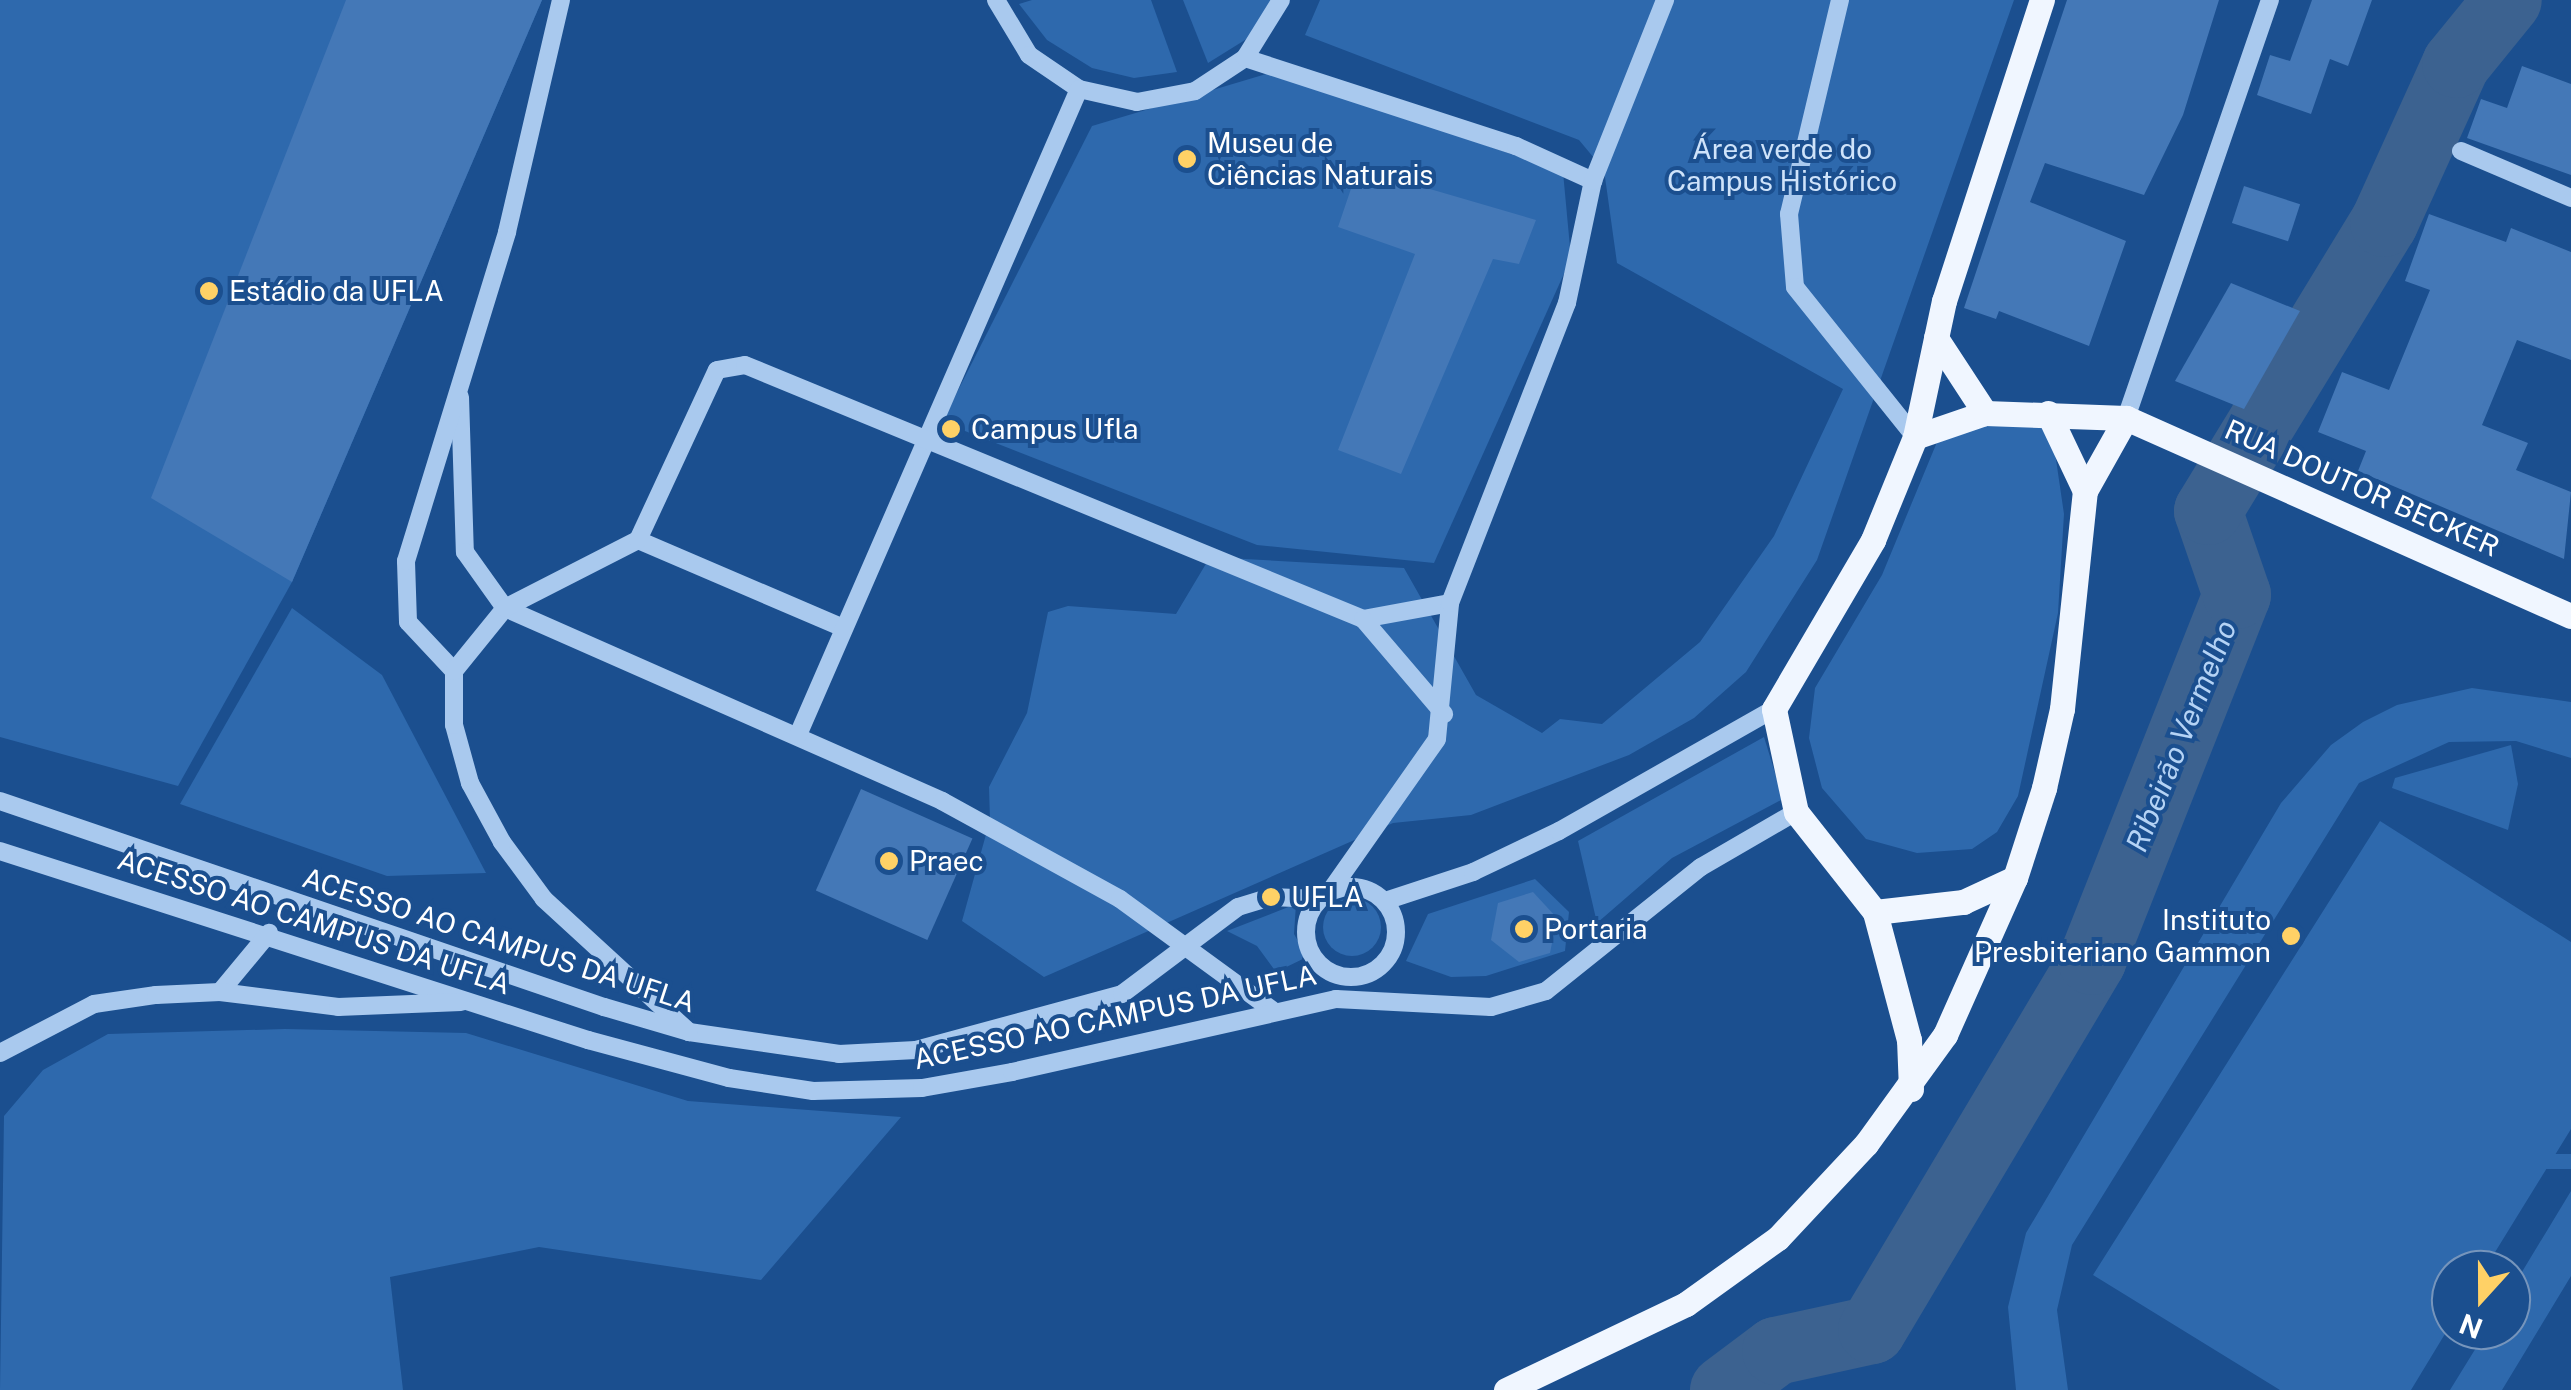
<!DOCTYPE html>
<html>
<head>
<meta charset="utf-8">
<style>
	body { margin:0 }
	#map { position:relative; width:2571px; height:1390px; overflow:hidden; background:#1b4f8f; font-family:"Public Sans",sans-serif }
	div>[style] { position:absolute }
	.green>* { inset:0; background:#2e69ad; transform-origin:0 0 }
	.round { border-radius:50% }
	.river>* { height:68px; margin:-34px; padding:0 34px; transform-origin:34px; border-radius:34px; background:#3c6290 }
	.building>* { inset:0; background:#4478b7; transform-origin:0 0 }
	.minor>* { height:18px; margin:-9px; padding:0 9px; transform-origin:9px; border-radius:9px; background:#a9c9ee }
	.minor>.ring { margin:-9px; padding:0; box-sizing:content-box; background:none; border:18px solid #a9c9ee; border-radius:50% }
	.major>* { height:25px; margin:-12.5px; padding:0 12.5px; transform-origin:12.5px; border-radius:12.5px; background:#f0f6ff }
	.dots>* { width:28px; height:28px; translate:-50% -50%; box-sizing:border-box; border:5px solid #1b4f8f; border-radius:50% }
	span { translate:-50% -50%; white-space:nowrap; text-align:center; line-height:1.15; -webkit-text-stroke:8px #1b4f8f; paint-order:stroke }
	.poi-label { font-size:28px; color:#fff }
	.left { translate:0 -50%; text-align:left }
	.right { translate:-100% -50%; text-align:right }
	.park-label { font-size:28px; color:#cfe3fa }
	.street-label { font-size:28px; color:#fff }
	.water-label { font-size:30px; color:#b5d3f5; font-style:italic }
	.north { position:absolute; left:2431px; top:1250px; width:100px; height:100px; box-sizing:border-box; background:#1b4f8f; border:2px solid #7695bc; border-radius:50%; rotate:201deg; font-size:28px; font-weight:700; line-height:40px; text-align:center; color:#fff }
	.north::after { content:''; display:block; margin:auto; width:35px; height:45px; background:#ffd166; clip-path:polygon(50% 0,100% 100%,50% 72%,0 100%) }
</style>
</head>
<body>
<div id="map">
	<div class="green">
		<div style="clip-path:polygon(0 0,542px 0,292px 582px,178px 786px,0 737px)"></div>
		<div style="clip-path:polygon(1032px 0,1151px 0,1177px 72px,1134px 78px,1092px 68px,1047px 40px,1019px 4px)"></div>
		<div style="clip-path:polygon(1183px 0,1272px 0,1253px 35px,1208px 63px)"></div>
		<div style="clip-path:polygon(1320px 0,2014px 0,1817px 560px,1746px 672px,1694px 718px,1629px 755px,1471px 815px,1393px 823px,1044px 977px,962px 921px,990px 820px,989px 787px,1027px 713px,1048px 612px,1068px 606px,1176px 614px,1210px 557px,1404px 568px,1476px 695px,1542px 733px,1560px 719px,1602px 724px,1700px 642px,1774px 536px,1843px 389px,1617px 263px,1604px 170px,1579px 140px,1305px 35px)"></div>
		<div style="clip-path:polygon(1273px 72px,1563px 172px,1571px 258px,1434px 563px,1257px 545px,942px 422px,1092px 126px)"></div>
		<div style="clip-path:polygon(2030px 416px,2053px 439px,2064px 514px,2058px 613px,2018px 796px,1997px 832px,1972px 849px,1917px 853px,1866px 839px,1822px 788px,1809px 738px,1815px 688px,1882px 575px,1937px 442px,1962px 420px)"></div>
		<div style="clip-path:polygon(292px 608px,382px 675px,486px 873px,387px 876px,180px 804px)"></div>
		<div style="clip-path:polygon(2472px 688px,2571px 702px,2571px 758px,2516px 741px,2449px 742px,2359px 783px,2072px 1245px,2057px 1310px,2068px 1390px,2016px 1390px,2008px 1307px,2026px 1233px,2281px 803px,2331px 745px,2363px 722px,2397px 705px)"></div>
		<div style="clip-path:polygon(1764px 737px,1783px 799px,1672px 858px,1597px 923px,1578px 841px)"></div>
		<div style="clip-path:polygon(2511px 745px,2518px 784px,2508px 830px,2392px 788px,2395px 778px)"></div>
		<div style="clip-path:polygon(2380px 821px,2571px 942px,2571px 1129px,2484px 1270px,2451px 1270px,2451px 1324px,2411px 1390px,2280px 1390px,2093px 1275px)"></div>
		<div style="clip-path:polygon(1535px 879px,1569px 912px,1565px 951px,1486px 976px,1451px 977px,1406px 961px,1428px 914px)"></div>
		<div class="round" style="left:1323px;top:898px;width:58px;height:58px"></div>
		<div style="clip-path:polygon(1296px 904px,1294px 934px,1307px 957px,1276px 972px,1257px 946px,1227px 931px)"></div>
		<div style="clip-path:polygon(285px 1029px,466px 1033px,688px 1101px,901px 1117px,761px 1280px,539px 1247px,390px 1277px,403px 1390px,0 1390px,4px 1116px,43px 1070px,108px 1034px)"></div>
		<div style="left:2571px;top:1154px;width:15px;height:135px;rotate:90deg"></div>
		<div style="clip-path:polygon(2571px 1191px,2571px 1276px,2502px 1390px,2450px 1390px,2487px 1330px,2511px 1330px,2511px 1290px)"></div>
	</div>
	<div class="river">
		<div style="left:1724px;top:1390px;width:65px;rotate:-36.9deg"></div>
		<div style="left:1776px;top:1351px;width:98px;rotate:-12.3deg"></div>
		<div style="left:1872px;top:1330px;width:430px;rotate:-59.2deg"></div>
		<div style="left:2092px;top:961px;width:394px;rotate:-68.4deg"></div>
		<div style="left:2237px;top:595px;width:89px;rotate:-109deg"></div>
		<div style="left:2208px;top:511px;width:338px;rotate:-58.6deg"></div>
		<div style="left:2384px;top:223px;width:175px;rotate:-65.6deg"></div>
		<div style="left:2456px;top:64px;width:82px;rotate:-50.9deg"></div>
	</div>
	<div class="building">
		<div style="clip-path:polygon(346px 0,542px 0,292px 582px,151px 498px)"></div>
		<div style="clip-path:polygon(2067px 0,2219px 0,2183px 115px,2144px 195px,2045px 163px,2030px 202px,2126px 241px,2089px 346px,1999px 311px,1996px 319px,1964px 308px)"></div>
		<div style="clip-path:polygon(2312px 0,2372px 0,2348px 66px,2330px 59px,2311px 114px,2257px 95px,2270px 55px,2290px 61px)"></div>
		<div style="clip-path:polygon(2522px 66px,2571px 84px,2571px 175px,2467px 138px,2481px 99px,2507px 108px)"></div>
		<div style="clip-path:polygon(1358px 168px,1536px 220px,1519px 264px,1493px 259px,1401px 474px,1338px 450px,1415px 254px,1338px 227px)"></div>
		<div style="left:2244px;top:186px;width:59px;height:39px;rotate:18deg"></div>
		<div style="clip-path:polygon(2429px 214px,2506px 242px,2511px 228px,2571px 252px,2571px 360px,2517px 340px,2482px 425px,2528px 443px,2516px 470px,2571px 492px,2564px 559px,2358px 471px,2366px 451px,2318px 432px,2342px 372px,2389px 390px,2430px 290px,2405px 281px)"></div>
		<div style="clip-path:polygon(2231px 283px,2300px 311px,2244px 409px,2175px 381px)"></div>
		<div style="left:861px;top:789px;width:122px;height:111px;rotate:24deg"></div>
		<div style="clip-path:polygon(1533px 892px,1557px 918px,1550px 953px,1519px 962px,1491px 940px,1498px 903px)"></div>
	</div>
	<div class="minor">
		<div style="left:996px;top:0;width:64px;rotate:59deg"></div>
		<div style="left:1029px;top:55px;width:60px;rotate:34.2deg"></div>
		<div style="left:1079px;top:89px;width:59px;rotate:12.6deg"></div>
		<div style="left:1137px;top:102px;width:59px;rotate:-10.7deg"></div>
		<div style="left:1195px;top:91px;width:60px;rotate:-33.4deg"></div>
		<div style="left:1245px;top:58px;width:68px;rotate:-58.2deg"></div>
		<div style="left:1840px;top:0;width:220px;rotate:103.4deg"></div>
		<div style="left:1789px;top:214px;width:73px;rotate:85.3deg"></div>
		<div style="left:1795px;top:287px;width:192px;rotate:51.3deg"></div>
		<div style="left:1245px;top:58px;width:285px;rotate:18deg"></div>
		<div style="left:1516px;top:146px;width:85px;rotate:24.4deg"></div>
		<div style="left:2461px;top:151px;width:120px;rotate:23.1deg"></div>
		<div style="left:460px;top:397px;width:155px;rotate:88.2deg"></div>
		<div style="left:465px;top:552px;width:69px;rotate:54.5deg"></div>
		<div style="left:505px;top:608px;width:478px;rotate:23.8deg"></div>
		<div style="left:942px;top:801px;width:203px;rotate:28.8deg"></div>
		<div style="left:1120px;top:899px;width:188px;rotate:36.1deg"></div>
		<div style="left:2126px;top:418px;width:442px;rotate:-71deg"></div>
		<div style="left:638px;top:540px;width:221px;rotate:23.2deg"></div>
		<div style="left:1363px;top:619px;width:88px;rotate:-10.4deg"></div>
		<div style="left:454px;top:671px;width:67px;rotate:-133.2deg"></div>
		<div style="left:408px;top:622px;width:61px;rotate:-91.9deg"></div>
		<div style="left:406px;top:561px;width:344px;rotate:-72.9deg"></div>
		<div style="left:507px;top:232px;width:238px;rotate:-76.9deg"></div>
		<div style="left:798px;top:735px;width:704px;rotate:-66.49deg"></div>
		<div style="left:0;top:801px;width:638px;rotate:18.83deg"></div>
		<div style="left:604px;top:1007px;width:89px;rotate:16.4deg"></div>
		<div style="left:689px;top:1032px;width:152px;rotate:8.3deg"></div>
		<div style="left:839px;top:1054px;width:77px;rotate:-3deg"></div>
		<div style="left:916px;top:1050px;width:213px;rotate:-15.2deg"></div>
		<div style="left:1122px;top:994px;width:145px;rotate:-36.9deg"></div>
		<div style="left:1238px;top:907px;width:34px;rotate:-17deg"></div>
		<div style="left:1271px;top:897px;width:48px;rotate:2.4deg"></div>
		<div style="left:0;top:851px;width:618px;rotate:17.82deg"></div>
		<div style="left:588px;top:1040px;width:146px;rotate:15.1deg"></div>
		<div style="left:729px;top:1078px;width:85px;rotate:8.8deg"></div>
		<div style="left:813px;top:1091px;width:109px;rotate:-1.6deg"></div>
		<div style="left:922px;top:1088px;width:91px;rotate:-10.1deg"></div>
		<div style="left:1012px;top:1072px;width:332px;rotate:-12.7deg"></div>
		<div style="left:1336px;top:999px;width:155px;rotate:3deg"></div>
		<div style="left:1491px;top:1007px;width:57px;rotate:-16.2deg"></div>
		<div style="left:1546px;top:991px;width:198px;rotate:-38.7deg"></div>
		<div style="left:1701px;top:867px;width:110px;rotate:-30.1deg"></div>
		<div class="ring" style="left:1306px;top:887px;width:72px;height:72px"></div>
		<div style="left:1331px;top:890px;width:184px;rotate:-54.9deg"></div>
		<div style="left:1437px;top:739px;width:137px;rotate:-84.5deg"></div>
		<div style="left:1450px;top:603px;width:322px;rotate:-68.7deg"></div>
		<div style="left:1567px;top:303px;width:125px;rotate:-78deg"></div>
		<div style="left:1593px;top:181px;width:195px;rotate:-68.3deg"></div>
		<div style="left:1385px;top:901px;width:93px;rotate:-18.2deg"></div>
		<div style="left:1473px;top:872px;width:95px;rotate:-25.5deg"></div>
		<div style="left:1559px;top:831px;width:247px;rotate:-29.6deg"></div>
		<div style="left:220px;top:992px;width:77px;rotate:-50.3deg"></div>
		<div style="left:689px;top:1032px;width:197px;rotate:-137.5deg"></div>
		<div style="left:544px;top:899px;width:71px;rotate:-126.4deg"></div>
		<div style="left:502px;top:842px;width:67px;rotate:-118.5deg"></div>
		<div style="left:470px;top:783px;width:60px;rotate:-105.4deg"></div>
		<div style="left:454px;top:725px;width:54px;rotate:-90deg"></div>
		<div style="left:454px;top:671px;width:81px;rotate:-51deg"></div>
		<div style="left:505px;top:608px;width:149px;rotate:-27.1deg"></div>
		<div style="left:638px;top:540px;width:187px;rotate:-65.1deg"></div>
		<div style="left:717px;top:370px;width:28px;rotate:-10deg"></div>
		<div style="left:745px;top:365px;width:668px;rotate:22.34deg"></div>
		<div style="left:1363px;top:619px;width:125px;rotate:49.5deg"></div>
		<div style="left:0;top:1053px;width:106px;rotate:-27.5deg"></div>
		<div style="left:94px;top:1004px;width:63px;rotate:-8.3deg"></div>
		<div style="left:156px;top:995px;width:64px;rotate:-2.7deg"></div>
		<div style="left:220px;top:992px;width:119px;rotate:7.2deg"></div>
		<div style="left:338px;top:1007px;width:123px;rotate:-2.3deg"></div>
	</div>
	<div class="major">
		<div style="left:1936px;top:338px;width:90px;rotate:56.8deg"></div>
		<div style="left:2048px;top:413px;width:86px;rotate:64.6deg"></div>
		<div style="left:1915px;top:437px;width:74px;rotate:-18.9deg"></div>
		<div style="left:1985px;top:413px;width:141px;rotate:2deg"></div>
		<div style="left:2126px;top:418px;width:487px;rotate:24deg"></div>
		<div style="left:1875px;top:912px;width:89px;rotate:-6.5deg"></div>
		<div style="left:1963px;top:902px;width:57px;rotate:-24.8deg"></div>
		<div style="left:1911px;top:1089px;width:49px;rotate:-92.3deg"></div>
		<div style="left:1909px;top:1040px;width:132px;rotate:-104.9deg"></div>
		<div style="left:1875px;top:912px;width:127px;rotate:-128.3deg"></div>
		<div style="left:1796px;top:812px;width:105px;rotate:-102.1deg"></div>
		<div style="left:1774px;top:709px;width:196px;rotate:-59.6deg"></div>
		<div style="left:1873px;top:540px;width:111px;rotate:-67.8deg"></div>
		<div style="left:1915px;top:437px;width:139px;rotate:-78deg"></div>
		<div style="left:1944px;top:301px;width:317px;rotate:-72deg"></div>
		<div style="left:1506px;top:1390px;width:199px;rotate:-25.5deg"></div>
		<div style="left:1686px;top:1304px;width:113px;rotate:-35.7deg"></div>
		<div style="left:1778px;top:1238px;width:129px;rotate:-46.9deg"></div>
		<div style="left:1866px;top:1144px;width:135px;rotate:-54.1deg"></div>
		<div style="left:1945px;top:1035px;width:172px;rotate:-66deg"></div>
		<div style="left:2015px;top:878px;width:95px;rotate:-72.1deg"></div>
		<div style="left:2044px;top:788px;width:81px;rotate:-77.2deg"></div>
		<div style="left:2062px;top:709px;width:219px;rotate:-84deg"></div>
		<div style="left:2085px;top:491px;width:84px;rotate:-60.7deg"></div>
	</div>
	<div class="dots">
		<div style="left:1187px;top:159px;background:#ffd166"></div>
		<div style="left:209px;top:291px;background:#ffd166"></div>
		<div style="left:951px;top:429px;background:#ffd166"></div>
		<div style="left:889px;top:861px;background:#ffd166"></div>
		<div style="left:1271px;top:897px;background:#ffd166"></div>
		<div style="left:1524px;top:929px;background:#ffd166"></div>
		<div style="left:2291px;top:936px;background:#ffd166"></div>
	</div>
	<div class="poi-label">
		<span class="left" style="left:1207px;top:159px">Museu de<br>Ciências Naturais</span>
		<span class="left" style="left:229px;top:291px">Estádio da UFLA</span>
		<span class="left" style="left:971px;top:429px">Campus Ufla</span>
		<span class="left" style="left:909px;top:861px">Praec</span>
		<span class="left" style="left:1291px;top:897px">UFLA</span>
		<span class="right" style="left:2271px;top:936px">Instituto<br>Presbiteriano Gammon</span>
		<span class="left" style="left:1544px;top:929px">Portaria</span>
	</div>
	<div class="park-label">
		<span style="left:1782px;top:165px">Área verde do<br>Campus Histórico</span>
	</div>
	<div class="street-label">
		<span style="left:2362px;top:488px;rotate:24deg">RUA DOUTOR BECKER</span>
		<span style="left:314px;top:922px;rotate:18deg">ACESSO AO CAMPUS DA UFLA</span>
		<span style="left:499px;top:940px;rotate:18deg">ACESSO AO CAMPUS DA UFLA</span>
		<span style="left:1115px;top:1017px;rotate:-12deg">ACESSO AO CAMPUS DA UFLA</span>
	</div>
	<div class="water-label">
		<span style="left:2181px;top:736px;rotate:-68deg">Ribeirão Vermelho</span>
	</div>
	<div class="north">N</div>
</div>
</body>
</html>
